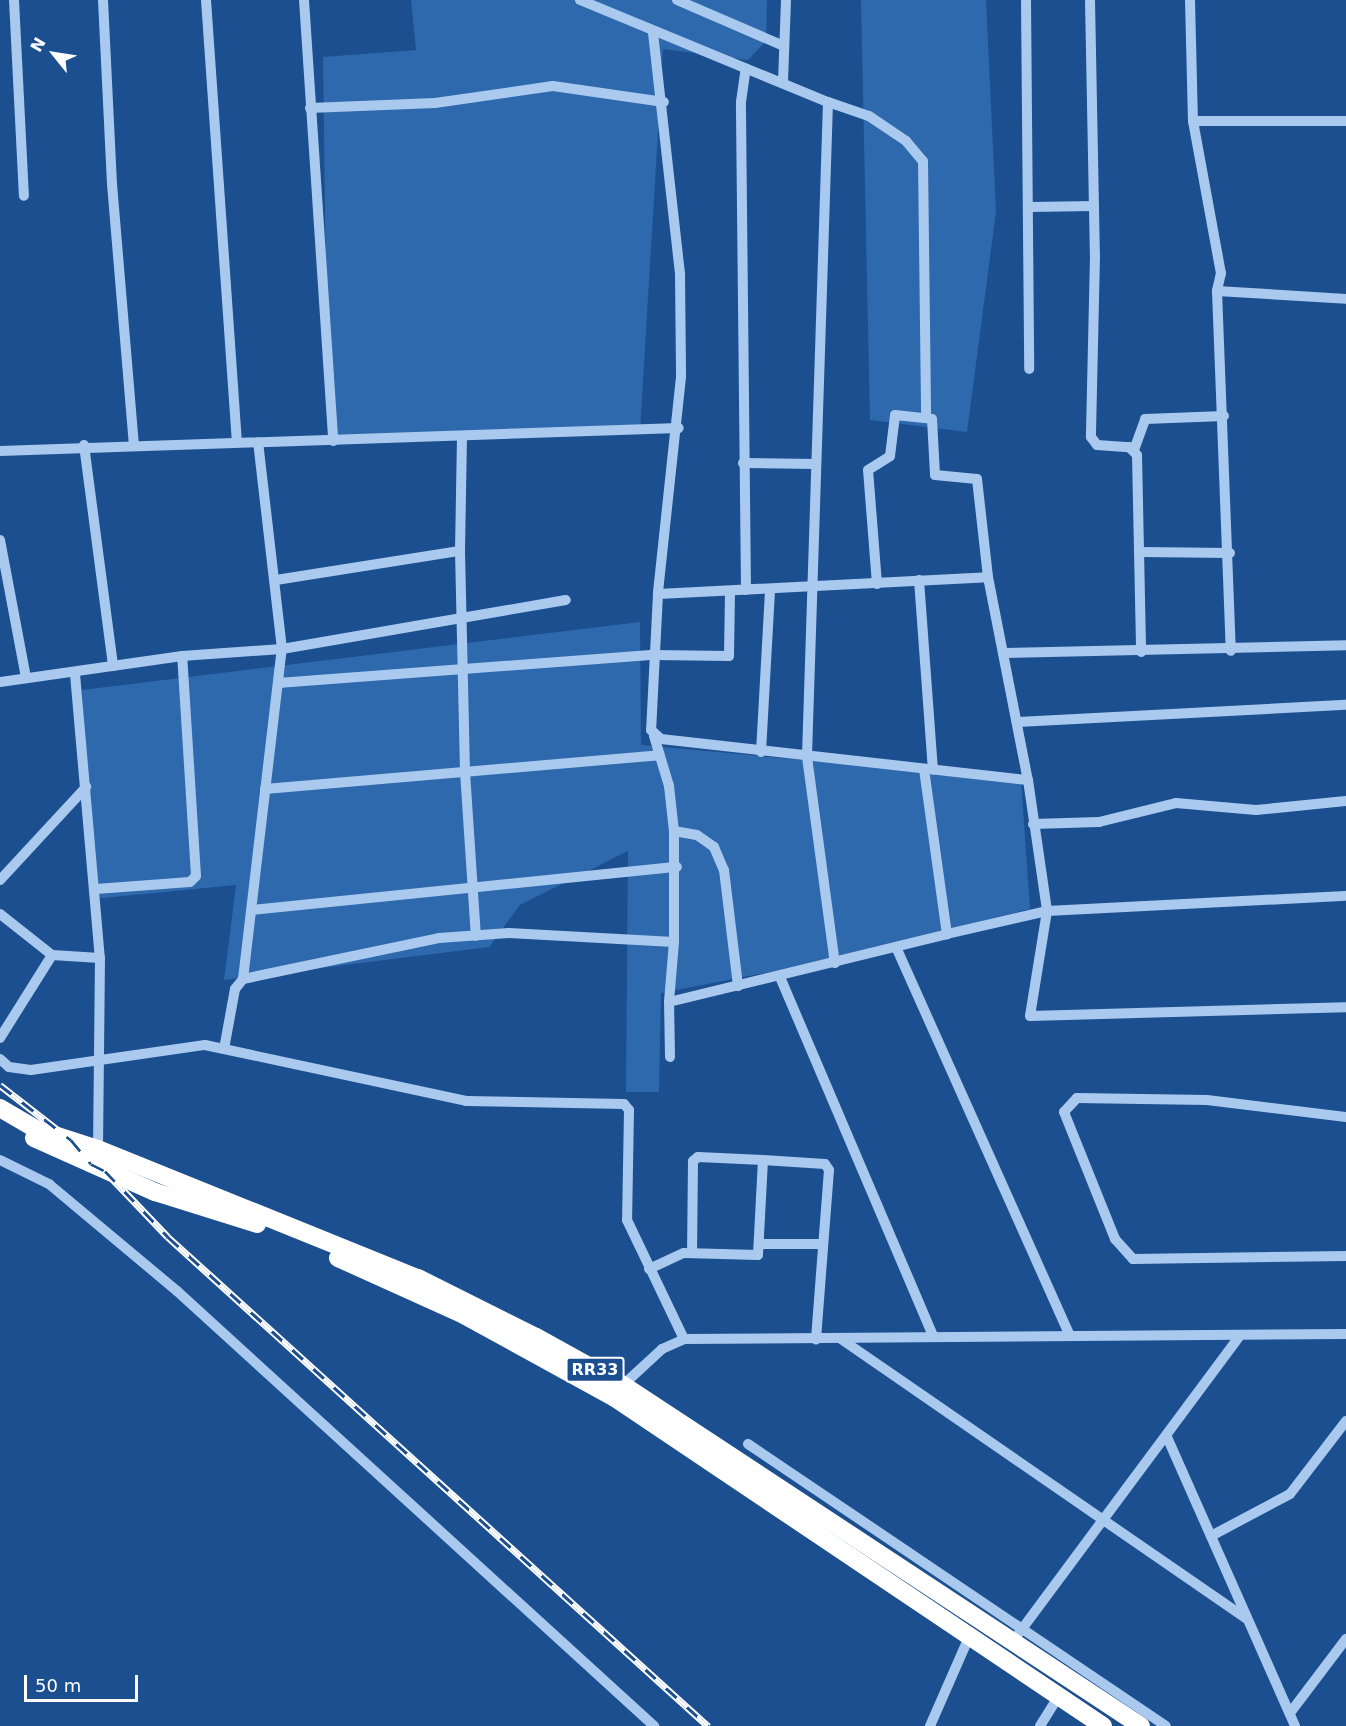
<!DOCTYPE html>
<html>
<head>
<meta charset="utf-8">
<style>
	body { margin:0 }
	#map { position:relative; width:1346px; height:1726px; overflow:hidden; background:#1b4f8f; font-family:"DejaVu Sans",sans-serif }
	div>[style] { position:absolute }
	.green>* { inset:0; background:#2e69ad }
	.minor>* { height:10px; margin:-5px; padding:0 5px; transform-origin:5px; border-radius:5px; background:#a9c9ee }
	.highway>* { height:18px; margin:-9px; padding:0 9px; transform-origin:9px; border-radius:9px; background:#fff }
	.rail>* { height:7px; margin-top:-3.5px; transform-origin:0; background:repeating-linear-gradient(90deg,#1b4f8f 0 14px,#fff 0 28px); box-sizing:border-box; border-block:2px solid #fff }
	span { translate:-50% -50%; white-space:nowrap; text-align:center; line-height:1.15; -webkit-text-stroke:5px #1b4f8f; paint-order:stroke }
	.shield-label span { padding:2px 4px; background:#1b4f8f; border:2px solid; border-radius:4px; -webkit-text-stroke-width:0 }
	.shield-label { font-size:16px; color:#fff; font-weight:700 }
	.north { position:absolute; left:24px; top:24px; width:60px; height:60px; -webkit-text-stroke:4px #1b4f8f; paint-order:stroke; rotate:300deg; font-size:16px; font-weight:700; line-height:24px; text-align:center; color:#fff }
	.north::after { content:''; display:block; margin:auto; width:21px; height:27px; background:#fff; clip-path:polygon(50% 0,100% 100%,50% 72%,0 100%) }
	.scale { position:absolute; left:24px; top:1675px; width:114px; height:27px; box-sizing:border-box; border:3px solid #fff; border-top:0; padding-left:8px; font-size:18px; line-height:21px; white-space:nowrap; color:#fff; -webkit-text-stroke:4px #1b4f8f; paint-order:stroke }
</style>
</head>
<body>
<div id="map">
	<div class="green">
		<div style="clip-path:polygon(411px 0,767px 0,766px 41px,748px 60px,663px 49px,640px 431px,328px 435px,323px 57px,416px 50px)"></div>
		<div style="clip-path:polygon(861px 0,986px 0,996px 212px,967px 432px,870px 420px)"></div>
		<div style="clip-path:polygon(640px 622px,641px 745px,1021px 780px,1030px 909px,780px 970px,661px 993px,659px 1092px,626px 1092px,628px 851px,520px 905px,489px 947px,224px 980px,236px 885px,93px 899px,82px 690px)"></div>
	</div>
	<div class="minor">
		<div style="left:14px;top:0;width:196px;rotate:87.1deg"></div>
		<div style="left:103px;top:0;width:184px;rotate:87.2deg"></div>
		<div style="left:112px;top:184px;width:261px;rotate:85.2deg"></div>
		<div style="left:206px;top:0;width:443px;rotate:86deg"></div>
		<div style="left:304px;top:0;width:442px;rotate:86.2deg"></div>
		<div style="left:580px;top:0;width:268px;rotate:22.4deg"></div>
		<div style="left:828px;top:102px;width:655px;rotate:91.84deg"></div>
		<div style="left:807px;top:757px;width:208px;rotate:82.3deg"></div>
		<div style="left:677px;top:0;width:116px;rotate:23.3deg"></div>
		<div style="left:1026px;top:0;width:369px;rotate:89.5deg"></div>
		<div style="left:1090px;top:0;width:256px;rotate:88.9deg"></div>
		<div style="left:1095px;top:256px;width:181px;rotate:91.3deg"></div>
		<div style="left:1091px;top:437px;width:10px;rotate:53deg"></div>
		<div style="left:1097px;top:445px;width:32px;rotate:4deg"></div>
		<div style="left:1129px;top:447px;width:11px;rotate:45deg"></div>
		<div style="left:1137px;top:455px;width:197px;rotate:88.8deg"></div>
		<div style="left:1190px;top:0;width:121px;rotate:88.6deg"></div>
		<div style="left:1193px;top:121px;width:155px;rotate:79.6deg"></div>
		<div style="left:1221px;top:273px;width:18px;rotate:103deg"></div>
		<div style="left:1217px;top:291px;width:360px;rotate:87.8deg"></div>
		<div style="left:653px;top:33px;width:244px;rotate:83.6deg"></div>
		<div style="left:680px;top:275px;width:102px;rotate:89.4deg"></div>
		<div style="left:681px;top:377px;width:218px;rotate:96.1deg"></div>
		<div style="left:658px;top:594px;width:136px;rotate:92.9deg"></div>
		<div style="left:651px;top:730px;width:13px;rotate:42deg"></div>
		<div style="left:661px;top:739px;width:369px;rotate:6.4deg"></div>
		<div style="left:783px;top:82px;width:82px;rotate:-87.9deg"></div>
		<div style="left:828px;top:102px;width:43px;rotate:18.9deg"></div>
		<div style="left:869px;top:116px;width:45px;rotate:34deg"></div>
		<div style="left:906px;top:141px;width:26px;rotate:50deg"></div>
		<div style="left:923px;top:161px;width:257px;rotate:89.3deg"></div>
		<div style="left:310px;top:108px;width:125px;rotate:-2.3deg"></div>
		<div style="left:435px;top:103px;width:119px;rotate:-8.2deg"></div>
		<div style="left:553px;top:86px;width:112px;rotate:8.2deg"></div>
		<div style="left:1193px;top:121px;width:153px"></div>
		<div style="left:1030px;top:207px;width:64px;rotate:-0.9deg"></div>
		<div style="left:1217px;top:291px;width:129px;rotate:3.5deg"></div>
		<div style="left:84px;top:445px;width:223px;rotate:82.5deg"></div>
		<div style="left:1134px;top:450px;width:33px;rotate:-70deg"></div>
		<div style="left:1145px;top:419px;width:79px;rotate:-2.2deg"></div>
		<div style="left:0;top:451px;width:679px;rotate:-1.94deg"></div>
		<div style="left:743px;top:463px;width:72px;rotate:0.8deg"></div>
		<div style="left:0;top:540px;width:140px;rotate:79.3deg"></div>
		<div style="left:460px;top:551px;width:221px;rotate:88.7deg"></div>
		<div style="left:465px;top:772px;width:164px;rotate:86.2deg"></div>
		<div style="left:1141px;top:552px;width:89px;rotate:0.6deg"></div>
		<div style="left:276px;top:580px;width:186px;rotate:-9deg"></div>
		<div style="left:460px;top:551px;width:115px;rotate:-89deg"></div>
		<div style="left:919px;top:580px;width:190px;rotate:85.8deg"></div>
		<div style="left:877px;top:584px;width:114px;rotate:-94.5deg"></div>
		<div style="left:868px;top:470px;width:26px;rotate:-32deg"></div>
		<div style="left:890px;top:456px;width:41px;rotate:-83deg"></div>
		<div style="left:895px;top:415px;width:37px;rotate:6deg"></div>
		<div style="left:932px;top:419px;width:56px;rotate:86.9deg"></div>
		<div style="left:935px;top:475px;width:42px;rotate:5.4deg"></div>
		<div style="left:977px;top:479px;width:99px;rotate:83.6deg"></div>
		<div style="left:988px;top:577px;width:207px;rotate:78.9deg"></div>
		<div style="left:1028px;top:780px;width:132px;rotate:81.7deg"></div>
		<div style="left:1047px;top:911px;width:106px;rotate:99.2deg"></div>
		<div style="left:1030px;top:1016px;width:316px;rotate:-1.6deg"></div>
		<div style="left:746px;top:590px;width:488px;rotate:-90.6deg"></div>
		<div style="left:741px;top:102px;width:34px;rotate:-82deg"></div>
		<div style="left:658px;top:594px;width:330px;rotate:-2.9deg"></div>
		<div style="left:1003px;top:653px;width:343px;rotate:-1.3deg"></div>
		<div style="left:75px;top:674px;width:285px;rotate:85deg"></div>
		<div style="left:100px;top:958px;width:194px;rotate:90.6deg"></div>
		<div style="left:0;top:682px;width:184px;rotate:-8.1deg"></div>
		<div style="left:182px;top:656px;width:100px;rotate:-4deg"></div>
		<div style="left:282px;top:649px;width:288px;rotate:-9.8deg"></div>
		<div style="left:278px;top:683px;width:377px;rotate:-4.3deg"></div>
		<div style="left:654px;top:655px;width:75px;rotate:0.8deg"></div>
		<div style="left:729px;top:656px;width:65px;rotate:-89.1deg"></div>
		<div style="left:1018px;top:722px;width:328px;rotate:-3deg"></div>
		<div style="left:654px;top:736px;width:52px;rotate:73.3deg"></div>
		<div style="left:669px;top:786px;width:45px;rotate:83.7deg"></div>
		<div style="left:674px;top:831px;width:111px;rotate:90deg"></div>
		<div style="left:761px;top:752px;width:163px;rotate:-86.8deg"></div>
		<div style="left:924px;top:769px;width:167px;rotate:82.1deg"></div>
		<div style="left:265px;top:789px;width:396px;rotate:-4.9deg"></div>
		<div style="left:1033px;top:824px;width:66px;rotate:-1.7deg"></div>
		<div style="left:1099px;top:822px;width:79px;rotate:-13.9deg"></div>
		<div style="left:1176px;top:803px;width:80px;rotate:5deg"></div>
		<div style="left:1256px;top:810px;width:90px;rotate:-5.7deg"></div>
		<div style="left:674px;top:831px;width:23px;rotate:10deg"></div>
		<div style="left:697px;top:835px;width:21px;rotate:35deg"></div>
		<div style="left:714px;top:847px;width:25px;rotate:67deg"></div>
		<div style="left:724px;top:870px;width:117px;rotate:83.1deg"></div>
		<div style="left:0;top:880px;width:127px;rotate:-47.2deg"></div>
		<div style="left:96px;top:889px;width:94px;rotate:-4.3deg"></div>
		<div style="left:190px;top:882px;width:8px;rotate:-45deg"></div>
		<div style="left:196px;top:876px;width:220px;rotate:-93.6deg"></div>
		<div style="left:252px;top:910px;width:427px;rotate:-5.8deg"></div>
		<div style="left:0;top:914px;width:66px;rotate:38.3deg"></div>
		<div style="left:52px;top:955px;width:48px;rotate:3.6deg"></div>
		<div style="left:896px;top:947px;width:423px;rotate:65.9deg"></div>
		<div style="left:780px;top:977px;width:390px;rotate:66.9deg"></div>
		<div style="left:243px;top:979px;width:332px;rotate:-83.3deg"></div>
		<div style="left:282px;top:649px;width:208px;rotate:-96.6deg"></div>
		<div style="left:0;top:1038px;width:98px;rotate:-57.9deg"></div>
		<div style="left:224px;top:1049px;width:61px;rotate:-79.6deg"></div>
		<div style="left:235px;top:989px;width:13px;rotate:-51deg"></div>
		<div style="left:243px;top:979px;width:200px;rotate:-11.8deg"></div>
		<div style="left:439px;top:938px;width:70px;rotate:-4.1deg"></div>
		<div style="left:509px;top:933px;width:165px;rotate:3.1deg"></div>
		<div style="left:674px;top:942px;width:60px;rotate:94.8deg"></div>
		<div style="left:670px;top:1057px;width:55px;rotate:-91deg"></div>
		<div style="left:669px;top:1002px;width:286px;rotate:-13.7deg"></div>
		<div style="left:947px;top:934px;width:103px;rotate:-13deg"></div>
		<div style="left:1047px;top:911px;width:299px;rotate:-2.9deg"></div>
		<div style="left:0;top:1059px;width:12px;rotate:42deg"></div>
		<div style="left:9px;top:1067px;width:22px;rotate:8deg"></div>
		<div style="left:31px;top:1070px;width:176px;rotate:-8.2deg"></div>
		<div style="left:205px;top:1045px;width:267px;rotate:12.1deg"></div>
		<div style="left:466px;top:1101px;width:158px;rotate:1.1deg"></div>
		<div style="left:624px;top:1104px;width:8px;rotate:50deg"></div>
		<div style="left:629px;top:1110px;width:110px;rotate:91deg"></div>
		<div style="left:627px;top:1220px;width:132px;rotate:64.4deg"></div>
		<div style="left:1346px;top:1117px;width:140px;rotate:-173deg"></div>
		<div style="left:1207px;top:1100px;width:130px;rotate:-179.1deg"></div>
		<div style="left:1077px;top:1098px;width:19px;rotate:133deg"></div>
		<div style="left:1064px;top:1112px;width:137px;rotate:68.1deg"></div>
		<div style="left:1115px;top:1239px;width:27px;rotate:48deg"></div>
		<div style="left:1133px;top:1259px;width:213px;rotate:-0.8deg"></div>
		<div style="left:0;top:1160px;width:55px;rotate:26.1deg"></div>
		<div style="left:49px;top:1184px;width:167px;rotate:39.9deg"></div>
		<div style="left:177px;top:1291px;width:646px;rotate:42.36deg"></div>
		<div style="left:763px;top:1160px;width:62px;rotate:3.7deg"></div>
		<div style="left:825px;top:1164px;width:7px;rotate:56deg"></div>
		<div style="left:829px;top:1170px;width:170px;rotate:94.4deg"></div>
		<div style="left:760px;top:1244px;width:63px"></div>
		<div style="left:649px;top:1269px;width:38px;rotate:-25deg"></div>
		<div style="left:684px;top:1253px;width:74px;rotate:1.5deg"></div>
		<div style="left:758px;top:1255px;width:95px;rotate:-87deg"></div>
		<div style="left:763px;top:1160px;width:65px;rotate:-177.4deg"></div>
		<div style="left:698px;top:1157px;width:6px;rotate:141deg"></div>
		<div style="left:693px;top:1161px;width:92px;rotate:90.6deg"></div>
		<div style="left:841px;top:1339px;width:493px;rotate:34.6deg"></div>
		<div style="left:623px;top:1385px;width:53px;rotate:-42.7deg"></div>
		<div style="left:662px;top:1349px;width:24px;rotate:-24deg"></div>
		<div style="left:684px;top:1339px;width:662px;rotate:-0.43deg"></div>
		<div style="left:1167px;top:1437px;width:316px;rotate:66.1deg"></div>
		<div style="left:748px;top:1444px;width:504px;rotate:34.01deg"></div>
		<div style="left:1211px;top:1536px;width:89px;rotate:-28deg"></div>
		<div style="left:1290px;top:1494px;width:92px;rotate:-52.5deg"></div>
		<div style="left:1019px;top:1633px;width:371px;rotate:-53.4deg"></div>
		<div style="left:1290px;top:1713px;width:93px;rotate:-52.9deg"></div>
		<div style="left:930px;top:1726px;width:99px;rotate:-66.3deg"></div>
		<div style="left:1040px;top:1726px;width:36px;rotate:-58deg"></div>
	</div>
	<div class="highway">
		<div style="left:0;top:1108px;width:42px;rotate:30.3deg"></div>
		<div style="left:36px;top:1129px;width:65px;rotate:17.9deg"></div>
		<div style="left:98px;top:1149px;width:345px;rotate:22deg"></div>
		<div style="left:418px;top:1278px;width:132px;rotate:26.6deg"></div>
		<div style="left:536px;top:1337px;width:99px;rotate:28.9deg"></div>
		<div style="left:623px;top:1385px;width:620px;rotate:33.36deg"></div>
		<div style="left:34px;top:1138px;width:133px;rotate:24.1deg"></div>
		<div style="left:155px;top:1192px;width:107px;rotate:17.4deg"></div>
		<div style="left:338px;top:1258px;width:138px;rotate:24.3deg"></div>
		<div style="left:464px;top:1315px;width:172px;rotate:28.8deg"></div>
		<div style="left:615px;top:1398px;width:588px;rotate:33.91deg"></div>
	</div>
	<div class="rail">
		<div style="left:0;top:1085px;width:90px;rotate:37.8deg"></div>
		<div style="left:71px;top:1140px;width:31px;rotate:50deg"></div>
		<div style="left:91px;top:1164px;width:16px;rotate:27deg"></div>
		<div style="left:105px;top:1171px;width:91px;rotate:46.3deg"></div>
		<div style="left:168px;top:1237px;width:729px;rotate:42.16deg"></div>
	</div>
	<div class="shield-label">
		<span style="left:595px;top:1370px">RR33</span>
	</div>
	<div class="north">N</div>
	<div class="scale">50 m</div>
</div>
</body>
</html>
